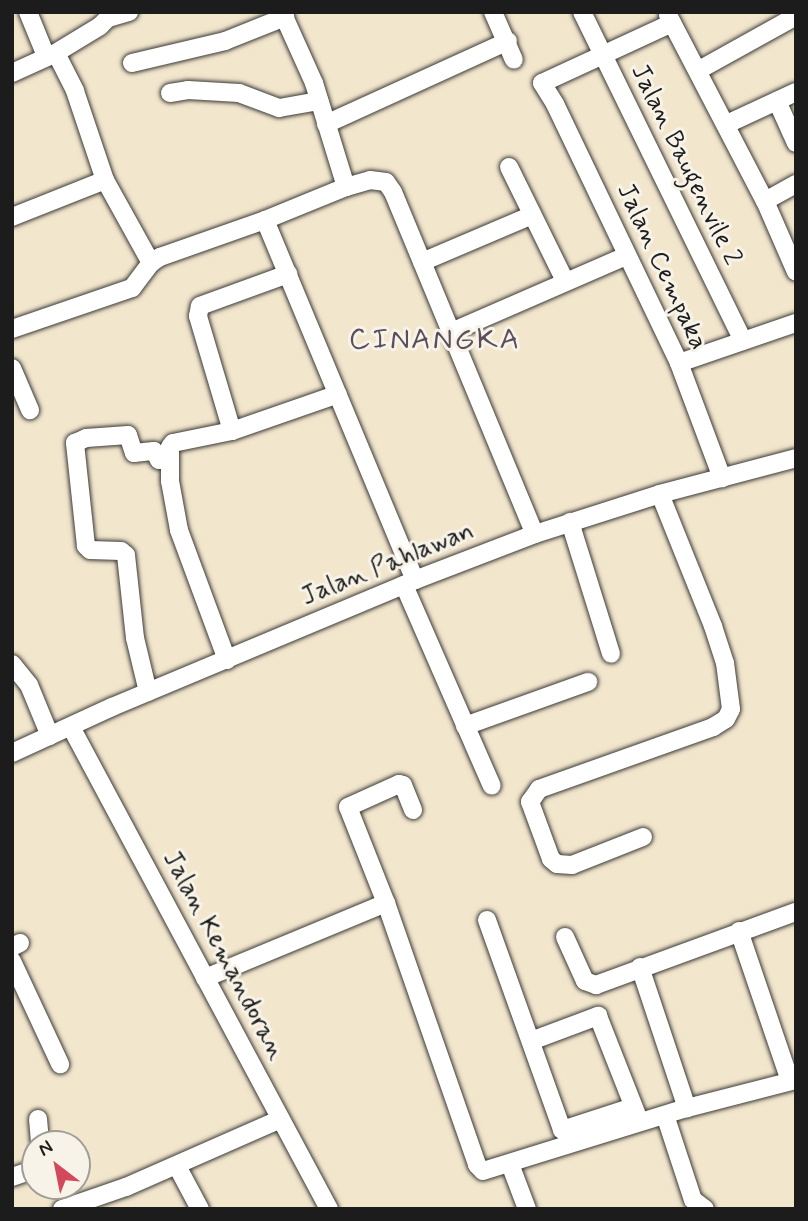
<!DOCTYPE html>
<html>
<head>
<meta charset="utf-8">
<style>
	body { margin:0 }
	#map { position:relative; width:808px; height:1221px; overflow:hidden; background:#f2e6cd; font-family:Mynerve,sans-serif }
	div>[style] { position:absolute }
	.roads { filter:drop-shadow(0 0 2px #3c3a37) drop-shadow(0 0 2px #3c3a37) }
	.minor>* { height:18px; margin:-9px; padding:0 9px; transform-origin:9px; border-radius:9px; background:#fff }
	span { translate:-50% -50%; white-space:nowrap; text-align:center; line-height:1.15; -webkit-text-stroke:6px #f7f3e8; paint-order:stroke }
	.street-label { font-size:26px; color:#1c1c1c }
	.quarter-label { font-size:30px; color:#5a4e5b; letter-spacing:2px }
	.frame { position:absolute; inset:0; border:14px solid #1c1c1c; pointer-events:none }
	.north { position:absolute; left:21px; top:1130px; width:70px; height:70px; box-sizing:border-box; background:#f7f3e8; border:2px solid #9f9d96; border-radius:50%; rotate:328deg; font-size:19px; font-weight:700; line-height:28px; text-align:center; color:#1c1c1c }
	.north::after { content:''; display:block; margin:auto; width:24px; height:32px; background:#d1495b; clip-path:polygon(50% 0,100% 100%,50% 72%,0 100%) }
</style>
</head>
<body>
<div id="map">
	<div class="roads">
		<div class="minor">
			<div style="left:28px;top:12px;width:48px;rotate:67.8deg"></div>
			<div style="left:282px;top:12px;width:78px;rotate:65.7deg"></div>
			<div style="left:314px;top:83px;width:109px;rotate:72.9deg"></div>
			<div style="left:493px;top:12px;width:52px;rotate:66.4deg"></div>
			<div style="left:582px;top:12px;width:366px;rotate:63.9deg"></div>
			<div style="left:668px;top:15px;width:210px;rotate:62.5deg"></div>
			<div style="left:765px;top:201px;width:77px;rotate:66.4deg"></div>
			<div style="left:672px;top:23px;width:143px;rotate:155.2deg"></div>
			<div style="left:542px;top:83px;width:25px;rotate:58deg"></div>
			<div style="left:555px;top:104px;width:287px;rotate:64.4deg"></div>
			<div style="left:679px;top:363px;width:123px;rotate:69.5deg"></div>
			<div style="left:54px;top:54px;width:54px;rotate:-31.3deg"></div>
			<div style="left:100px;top:26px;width:11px;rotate:-45deg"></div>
			<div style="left:108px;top:18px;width:22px;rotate:-16deg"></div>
			<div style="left:132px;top:63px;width:96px;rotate:-13.3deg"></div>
			<div style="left:225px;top:41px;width:65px;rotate:-21.8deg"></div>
			<div style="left:699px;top:70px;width:111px;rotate:-29.1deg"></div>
			<div style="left:12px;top:73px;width:46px;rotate:-24.3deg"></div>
			<div style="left:54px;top:54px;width:7px;rotate:45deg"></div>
			<div style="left:59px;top:59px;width:36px;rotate:63deg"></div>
			<div style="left:75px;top:91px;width:94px;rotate:71.4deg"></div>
			<div style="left:105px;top:180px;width:95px;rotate:61deg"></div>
			<div style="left:151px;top:263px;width:11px;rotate:-34deg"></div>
			<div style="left:160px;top:257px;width:111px;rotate:-19.4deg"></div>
			<div style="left:265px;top:220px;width:87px;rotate:-22.2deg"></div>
			<div style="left:346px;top:187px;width:25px;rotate:-16deg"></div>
			<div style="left:370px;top:180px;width:16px;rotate:7deg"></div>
			<div style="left:386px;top:182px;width:12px;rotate:55deg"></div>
			<div style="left:393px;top:192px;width:370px;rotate:67.5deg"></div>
			<div style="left:170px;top:93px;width:18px;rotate:-9deg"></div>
			<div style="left:188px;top:90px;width:51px;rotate:3.4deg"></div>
			<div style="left:239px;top:93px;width:43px;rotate:20.6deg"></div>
			<div style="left:279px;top:108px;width:41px;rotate:-9.9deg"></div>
			<div style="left:777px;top:101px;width:46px;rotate:65.7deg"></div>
			<div style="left:326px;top:124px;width:200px;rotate:-24.5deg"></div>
			<div style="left:727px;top:124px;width:76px;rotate:-24.9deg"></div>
			<div style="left:509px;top:167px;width:127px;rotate:63.8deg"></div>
			<div style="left:765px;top:201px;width:35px;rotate:-29deg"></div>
			<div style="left:12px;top:217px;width:100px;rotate:-21.7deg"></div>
			<div style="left:265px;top:220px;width:390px;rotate:67.4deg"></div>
			<div style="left:422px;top:262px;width:120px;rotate:-23.1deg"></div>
			<div style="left:12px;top:329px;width:127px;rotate:-18.9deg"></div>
			<div style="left:132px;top:288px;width:31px;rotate:-53deg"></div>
			<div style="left:449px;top:333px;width:193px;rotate:-23.5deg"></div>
			<div style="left:679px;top:363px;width:124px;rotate:-18.9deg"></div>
			<div style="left:12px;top:368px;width:46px;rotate:66.8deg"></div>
			<div style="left:232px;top:431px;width:112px;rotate:-19.2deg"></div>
			<div style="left:570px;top:522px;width:138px;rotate:72.7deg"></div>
			<div style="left:404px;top:585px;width:219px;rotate:66.4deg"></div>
			<div style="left:227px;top:660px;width:139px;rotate:-110.3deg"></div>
			<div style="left:179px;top:530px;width:50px;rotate:-100.4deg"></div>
			<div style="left:170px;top:481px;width:34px;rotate:-90deg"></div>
			<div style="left:170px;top:447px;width:5px;rotate:-53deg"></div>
			<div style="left:173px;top:443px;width:60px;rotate:-11.5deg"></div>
			<div style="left:232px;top:431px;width:120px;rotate:-106.5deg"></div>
			<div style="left:198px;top:316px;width:10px;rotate:-79deg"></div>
			<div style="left:200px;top:306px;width:94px;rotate:-20deg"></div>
			<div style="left:12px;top:664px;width:27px;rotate:51deg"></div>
			<div style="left:29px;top:685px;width:55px;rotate:67.6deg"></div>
			<div style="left:148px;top:692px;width:56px;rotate:-103.5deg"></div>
			<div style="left:135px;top:638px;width:83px;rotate:-96.2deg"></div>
			<div style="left:126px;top:555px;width:6px;rotate:-141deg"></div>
			<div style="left:121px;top:551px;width:31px;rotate:-178deg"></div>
			<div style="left:90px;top:550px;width:6px;rotate:-135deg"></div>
			<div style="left:86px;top:546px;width:104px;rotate:-96.1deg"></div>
			<div style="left:75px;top:443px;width:12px;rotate:-24deg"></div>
			<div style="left:86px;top:438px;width:42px;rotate:-4.1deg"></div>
			<div style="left:128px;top:435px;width:19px;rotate:72deg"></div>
			<div style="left:134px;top:453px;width:20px;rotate:-6deg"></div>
			<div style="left:154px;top:451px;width:10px;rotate:61deg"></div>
			<div style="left:159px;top:460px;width:11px"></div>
			<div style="left:465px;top:726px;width:131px;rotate:-19.7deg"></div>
			<div style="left:71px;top:727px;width:547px;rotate:61.84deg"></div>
			<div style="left:12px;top:753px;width:110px;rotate:-24.7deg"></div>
			<div style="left:112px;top:707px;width:329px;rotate:-22.7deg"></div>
			<div style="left:415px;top:580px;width:129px;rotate:-21deg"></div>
			<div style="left:535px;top:534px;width:131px;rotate:-17.7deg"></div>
			<div style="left:660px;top:494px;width:141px;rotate:-14.8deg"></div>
			<div style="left:643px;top:837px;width:76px;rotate:158.5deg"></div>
			<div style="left:572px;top:865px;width:15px;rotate:-176deg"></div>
			<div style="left:557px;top:864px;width:8px;rotate:-140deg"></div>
			<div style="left:551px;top:859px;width:61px;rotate:-110.2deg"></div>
			<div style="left:530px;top:802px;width:16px;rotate:-55deg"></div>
			<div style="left:539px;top:789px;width:185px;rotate:-19.6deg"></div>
			<div style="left:713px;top:727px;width:15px;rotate:-32deg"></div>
			<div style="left:726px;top:719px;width:11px;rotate:-63deg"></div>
			<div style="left:731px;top:709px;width:46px;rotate:-97.4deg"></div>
			<div style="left:725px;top:663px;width:39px;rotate:-108deg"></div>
			<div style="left:713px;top:626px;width:142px;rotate:-111.9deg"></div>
			<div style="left:386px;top:903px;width:103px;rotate:-111.6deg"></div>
			<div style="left:348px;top:807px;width:56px;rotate:-24.3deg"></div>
			<div style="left:399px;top:784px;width:4px;rotate:14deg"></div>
			<div style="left:403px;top:785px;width:27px;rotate:68deg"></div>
			<div style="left:487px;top:920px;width:223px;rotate:70.3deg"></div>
			<div style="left:562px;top:1130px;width:75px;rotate:-17.9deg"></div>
			<div style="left:739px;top:931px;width:158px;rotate:71.2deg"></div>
			<div style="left:565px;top:937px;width:48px;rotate:65.6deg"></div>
			<div style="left:585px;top:981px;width:12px;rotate:20deg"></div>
			<div style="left:596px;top:985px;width:213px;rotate:-20.1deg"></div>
			<div style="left:12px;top:947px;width:9px;rotate:-27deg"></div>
			<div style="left:12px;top:961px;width:114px;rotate:65deg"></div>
			<div style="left:640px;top:967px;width:149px;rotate:71.6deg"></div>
			<div style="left:205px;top:978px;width:196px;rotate:-22.5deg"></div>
			<div style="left:386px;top:903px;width:277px;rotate:70.8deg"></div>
			<div style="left:477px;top:1165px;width:8px;rotate:45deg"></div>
			<div style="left:483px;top:1171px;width:214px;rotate:-17.2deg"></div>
			<div style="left:687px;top:1108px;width:113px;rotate:-14.4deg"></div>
			<div style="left:531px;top:1041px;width:72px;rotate:-20.5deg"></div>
			<div style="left:598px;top:1016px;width:106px;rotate:68.5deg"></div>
			<div style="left:665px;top:1115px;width:89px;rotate:71.8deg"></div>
			<div style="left:693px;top:1200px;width:15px;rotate:37deg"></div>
			<div style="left:38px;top:1119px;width:25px;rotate:85deg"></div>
			<div style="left:510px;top:1164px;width:48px;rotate:69.3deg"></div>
			<div style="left:177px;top:1166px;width:49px;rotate:61.9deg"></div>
			<div style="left:12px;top:1177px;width:24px;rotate:-19deg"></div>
			<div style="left:62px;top:1209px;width:68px;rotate:-19deg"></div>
			<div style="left:126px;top:1187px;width:169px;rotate:-23.7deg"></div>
		</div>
	</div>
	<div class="street-label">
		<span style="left:685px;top:165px;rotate:64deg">Jalan Baugenvile 2</span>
		<span style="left:661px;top:267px;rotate:65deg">Jalan Cempaka</span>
		<span style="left:388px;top:565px;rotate:-22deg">Jalan Pahlawan</span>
		<span style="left:223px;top:956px;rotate:62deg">Jalan Kemandoran</span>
	</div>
	<div class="quarter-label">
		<span style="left:435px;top:340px">CINANGKA</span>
	</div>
	<div class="frame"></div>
	<div class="north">N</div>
</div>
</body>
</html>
